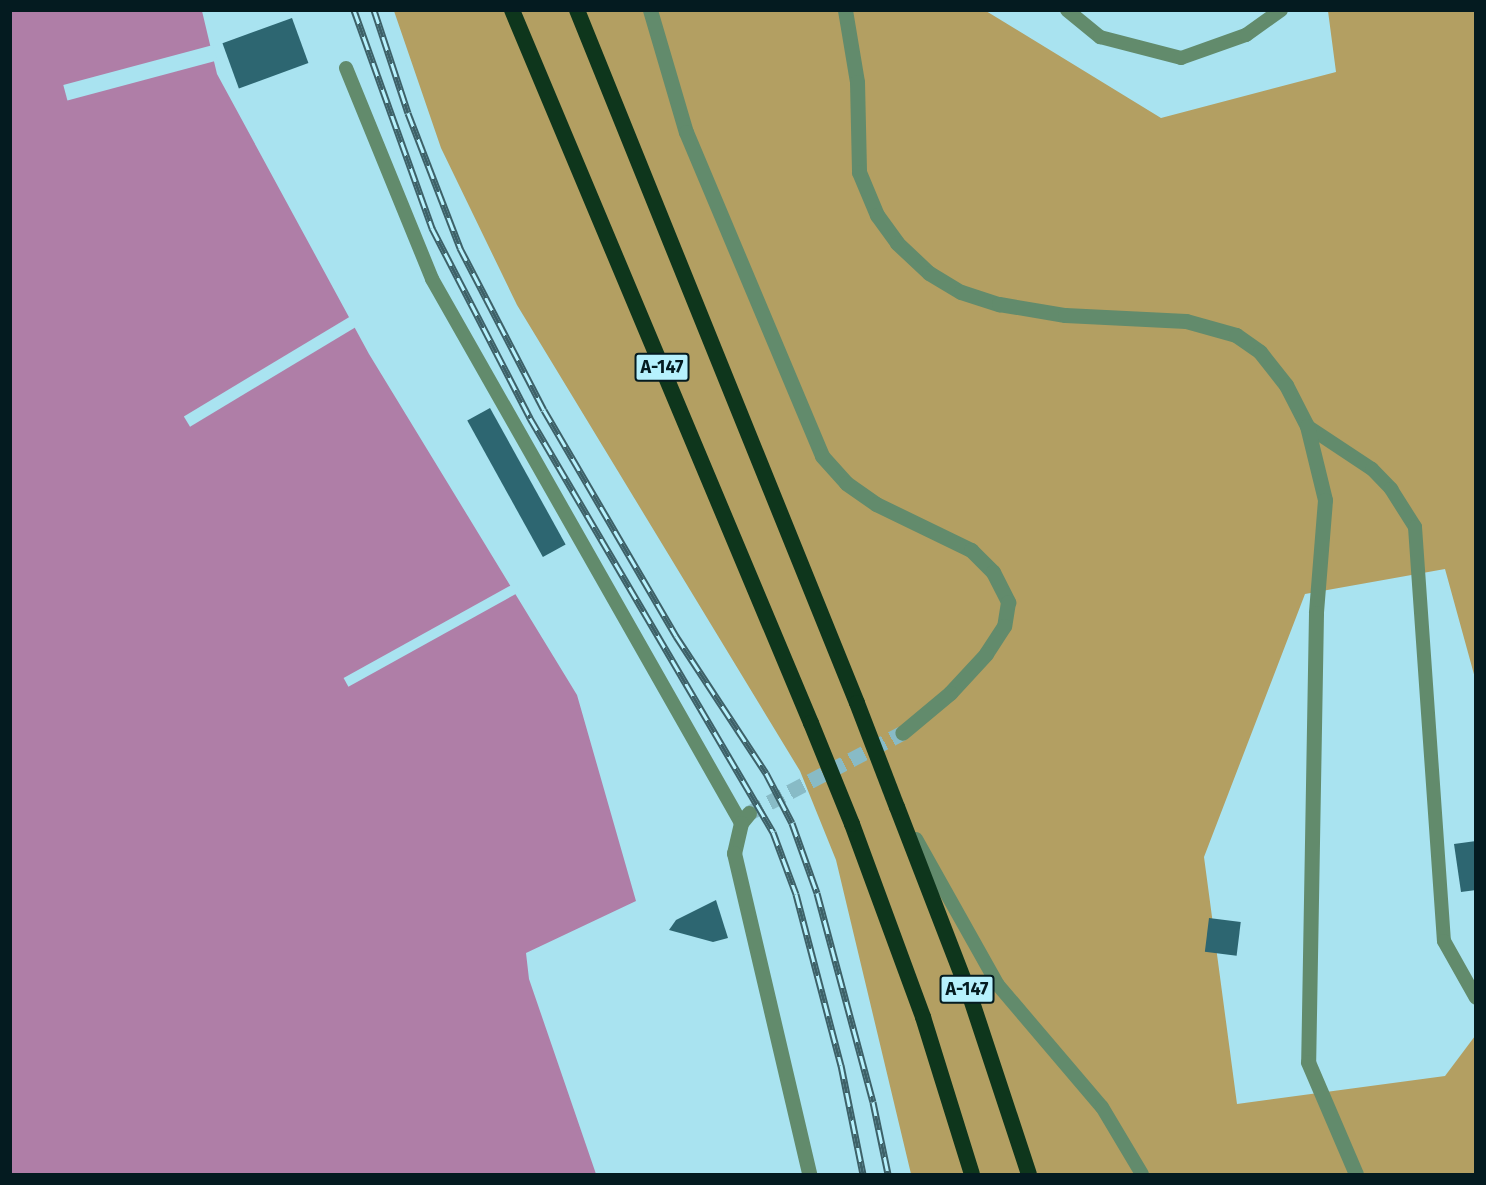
<!DOCTYPE html>
<html>
<head>
<meta charset="utf-8">
<style>
	body { margin:0 }
	#map { position:relative; width:1486px; height:1185px; overflow:hidden; background:#a9e3f0; font-family:"Fira Sans",sans-serif }
	div>[style] { position:absolute }
	.forest>* { inset:0; background:#b39f62 }
	.water>* { inset:0; background:#af7ea7 }
	.pier>* { inset:0; background:#a9e3f0; transform-origin:0 0 }
	.building>* { inset:0; background:#2d6671; transform-origin:0 0 }
	.minor-tunnel>* { height:15px; margin-top:-7.5px; transform-origin:0; background:repeating-linear-gradient(90deg,#88bbc6 0 15px,transparent 0 23px) }
	.service>* { height:14px; margin:-7px; padding:0 7px; transform-origin:7px; border-radius:7px; background:#628b6c }
	.minor>* { height:15px; margin:-7.5px; padding:0 7.5px; transform-origin:7.5px; border-radius:7.5px; background:#628b6c }
	.tertiary>* { height:15px; margin:-7.5px; padding:0 7.5px; transform-origin:7.5px; border-radius:7.5px; background:#628b6c }
	.trunk>* { height:16px; margin:-8px; padding:0 8px; transform-origin:8px; border-radius:8px; background:#0e361c }
	.rail>* { height:7px; margin-top:-3.5px; transform-origin:0; background:repeating-linear-gradient(90deg,#b6f1fd 0 14px,#3d6168 0 28px); box-sizing:border-box; border-block:2px solid #3d6168 }
	.trunk-bridge>* { height:16px; margin:-8px; padding:0 8px; transform-origin:8px; border-radius:8px; background:#0e361c }
	span { translate:-50% -50%; white-space:nowrap; text-align:center; line-height:1.15; -webkit-text-stroke:6px #b6f1fd; paint-order:stroke }
	.shield-label span { padding:2px 4px; background:#b6f1fd; border:2px solid; border-radius:4px; -webkit-text-stroke-width:0 }
	.shield-label { font-size:18px; color:#041b20; font-weight:700 }
	.frame { position:absolute; inset:0; border:12px solid #041b20; pointer-events:none }
</style>
</head>
<body>
<div id="map">
	<div class="forest">
		<div style="clip-path:polygon(394px 11px,986px 11px,1161px 118px,1336px 72px,1328px 11px,1475px 11px,1475px 678px,1445px 569px,1305px 594px,1204px 857px,1237px 1104px,1445px 1076px,1475px 1036px,1475px 1174px,911px 1174px,836px 860px,800px 771px,517px 305px,441px 148px)"></div>
	</div>
	<div class="water">
		<div style="clip-path:polygon(10px 11px,202px 11px,217px 74px,369px 354px,577px 695px,636px 901px,526px 953px,529px 979px,596px 1174px,11px 1174px)"></div>
	</div>
	<div class="pier">
		<div style="left:213px;top:45px;width:16px;height:155px;rotate:75deg"></div>
		<div style="left:351px;top:316px;width:12px;height:195px;rotate:59deg"></div>
		<div style="left:515px;top:583px;width:10px;height:196px;rotate:61deg"></div>
	</div>
	<div class="building">
		<div style="left:292px;top:18px;width:48px;height:74px;rotate:70deg"></div>
		<div style="left:490px;top:408px;width:156px;height:26px;rotate:61deg"></div>
		<div style="clip-path:polygon(1476px 841px,1476px 890px,1461px 892px,1454px 844px)"></div>
		<div style="clip-path:polygon(716px 900px,728px 938px,713px 942px,669px 930px,676px 920px)"></div>
		<div style="left:1209px;top:918px;width:32px;height:34px;rotate:7deg"></div>
	</div>
	<div class="minor-tunnel">
		<div style="left:749px;top:813px;width:173px;rotate:-27.6deg"></div>
	</div>
	<div class="service">
		<div style="left:1067px;top:10px;width:43px;rotate:39.3deg"></div>
		<div style="left:1100px;top:37px;width:84px;rotate:14.5deg"></div>
		<div style="left:1181px;top:58px;width:69px;rotate:-19.5deg"></div>
		<div style="left:1246px;top:35px;width:43px;rotate:-35.5deg"></div>
		<div style="left:346px;top:68px;width:228px;rotate:67.8deg"></div>
		<div style="left:432px;top:279px;width:626px;rotate:60.4deg"></div>
		<div style="left:1307px;top:426px;width:78px;rotate:33.5deg"></div>
		<div style="left:1372px;top:469px;width:28px;rotate:46deg"></div>
		<div style="left:1391px;top:489px;width:45px;rotate:57.7deg"></div>
		<div style="left:1415px;top:527px;width:415px;rotate:86deg"></div>
		<div style="left:1444px;top:941px;width:65px;rotate:60.7deg"></div>
		<div style="left:916px;top:839px;width:167px;rotate:60.7deg"></div>
		<div style="left:998px;top:985px;width:160px;rotate:49.6deg"></div>
		<div style="left:1102px;top:1107px;width:78px;rotate:59.2deg"></div>
	</div>
	<div class="minor">
		<div style="left:650px;top:10px;width:127px;rotate:73.6deg"></div>
		<div style="left:686px;top:132px;width:351px;rotate:67.2deg"></div>
		<div style="left:822px;top:456px;width:36px;rotate:48deg"></div>
		<div style="left:846px;top:483px;width:37px;rotate:35deg"></div>
		<div style="left:876px;top:504px;width:106px;rotate:25.8deg"></div>
		<div style="left:971px;top:550px;width:31px;rotate:45deg"></div>
		<div style="left:993px;top:572px;width:34px;rotate:63deg"></div>
		<div style="left:1008px;top:602px;width:24px;rotate:99deg"></div>
		<div style="left:1004px;top:626px;width:33px;rotate:123deg"></div>
		<div style="left:986px;top:654px;width:53px;rotate:132.7deg"></div>
		<div style="left:950px;top:693px;width:62px;rotate:140.2deg"></div>
		<div style="left:749px;top:813px;width:13px;rotate:129deg"></div>
		<div style="left:741px;top:823px;width:31px;rotate:103deg"></div>
		<div style="left:734px;top:853px;width:330px;rotate:76.8deg"></div>
	</div>
	<div class="tertiary">
		<div style="left:845px;top:10px;width:73px;rotate:80.5deg"></div>
		<div style="left:857px;top:82px;width:90px;rotate:88.7deg"></div>
		<div style="left:859px;top:172px;width:47px;rotate:67.3deg"></div>
		<div style="left:877px;top:215px;width:34px;rotate:54deg"></div>
		<div style="left:897px;top:243px;width:44px;rotate:43.2deg"></div>
		<div style="left:929px;top:273px;width:37px;rotate:31deg"></div>
		<div style="left:961px;top:292px;width:40px;rotate:18deg"></div>
		<div style="left:999px;top:304px;width:67px;rotate:9.5deg"></div>
		<div style="left:1065px;top:315px;width:121px;rotate:2.8deg"></div>
		<div style="left:1186px;top:321px;width:52px;rotate:15.6deg"></div>
		<div style="left:1236px;top:335px;width:29px;rotate:35deg"></div>
		<div style="left:1260px;top:352px;width:42px;rotate:51.8deg"></div>
		<div style="left:1286px;top:385px;width:46px;rotate:62.9deg"></div>
		<div style="left:1307px;top:426px;width:76px;rotate:76.3deg"></div>
		<div style="left:1325px;top:500px;width:113px;rotate:94.6deg"></div>
		<div style="left:1316px;top:613px;width:449px;rotate:91deg"></div>
		<div style="left:1308px;top:1062px;width:122px;rotate:66.8deg"></div>
	</div>
	<div class="trunk">
		<div style="left:512px;top:10px;width:773px;rotate:67.25deg"></div>
		<div style="left:577px;top:10px;width:747px;rotate:68deg"></div>
		<div style="left:897px;top:807px;width:206px;rotate:68.9deg"></div>
		<div style="left:971px;top:999px;width:184px;rotate:71.7deg"></div>
		<div style="left:852px;top:824px;width:206px;rotate:69.8deg"></div>
		<div style="left:923px;top:1017px;width:164px;rotate:72.7deg"></div>
	</div>
	<div class="rail">
		<div style="left:354px;top:10px;width:232px;rotate:70.3deg"></div>
		<div style="left:432px;top:228px;width:214px;rotate:62.7deg"></div>
		<div style="left:530px;top:418px;width:480px;rotate:59.6deg"></div>
		<div style="left:773px;top:832px;width:66px;rotate:69.6deg"></div>
		<div style="left:796px;top:894px;width:177px;rotate:75.3deg"></div>
		<div style="left:841px;top:1065px;width:111px;rotate:78.6deg"></div>
		<div style="left:374px;top:10px;width:108px;rotate:71.7deg"></div>
		<div style="left:408px;top:113px;width:145px;rotate:68.9deg"></div>
		<div style="left:460px;top:248px;width:182px;rotate:62.6deg"></div>
		<div style="left:544px;top:410px;width:262px;rotate:59.7deg"></div>
		<div style="left:676px;top:636px;width:164px;rotate:56.7deg"></div>
		<div style="left:766px;top:773px;width:56px;rotate:62.5deg"></div>
		<div style="left:792px;top:823px;width:74px;rotate:70.3deg"></div>
		<div style="left:817px;top:893px;width:216px;rotate:75deg"></div>
		<div style="left:873px;top:1102px;width:74px;rotate:78.2deg"></div>
	</div>
	<div class="trunk-bridge">
		<div style="left:857px;top:703px;width:111px;rotate:69deg"></div>
		<div style="left:811px;top:723px;width:109px;rotate:67.9deg"></div>
	</div>
	<div class="shield-label">
		<span style="left:662px;top:367px">А-147</span>
		<span style="left:967px;top:989px">А-147</span>
	</div>
	<div class="frame"></div>
</div>
</body>
</html>
